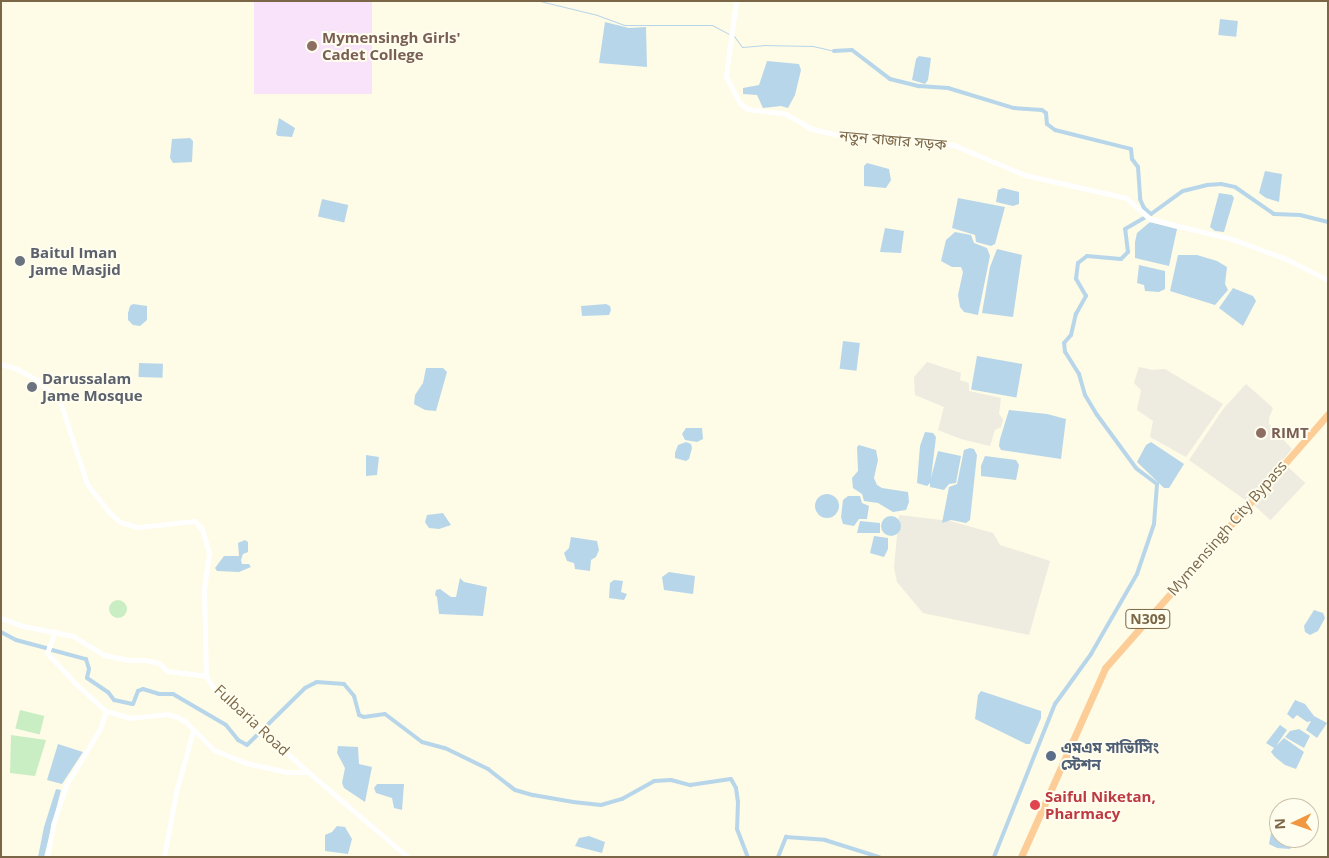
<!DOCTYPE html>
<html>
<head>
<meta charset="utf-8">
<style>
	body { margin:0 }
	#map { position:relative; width:1329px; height:858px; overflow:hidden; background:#fefbe6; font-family:"Open Sans","Noto Sans Bengali",sans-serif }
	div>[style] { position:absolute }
	.industrial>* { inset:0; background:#eeebe0; transform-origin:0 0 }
	.education>* { inset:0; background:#f8e3fb; transform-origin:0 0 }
	.green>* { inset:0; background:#c9eec3; transform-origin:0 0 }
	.round { border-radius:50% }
	.water>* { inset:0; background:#b8d6ea; transform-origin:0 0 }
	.stream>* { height:1px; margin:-0.5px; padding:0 0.5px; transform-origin:0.5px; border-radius:0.5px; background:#b8d6ea }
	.canal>* { height:4px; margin:-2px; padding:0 2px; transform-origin:2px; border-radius:2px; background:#b8d6ea }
	.secondary>* { height:5px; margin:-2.5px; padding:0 2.5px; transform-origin:2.5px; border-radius:2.5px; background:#fff }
	.highway>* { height:7px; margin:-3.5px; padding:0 3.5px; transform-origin:3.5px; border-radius:3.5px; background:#fdcd98 }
	.dots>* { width:14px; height:14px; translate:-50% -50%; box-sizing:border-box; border:2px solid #fffdee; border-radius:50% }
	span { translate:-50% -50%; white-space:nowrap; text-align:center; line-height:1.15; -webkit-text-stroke:4px #fffdee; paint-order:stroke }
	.shield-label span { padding:1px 4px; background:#fffdee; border:1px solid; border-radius:4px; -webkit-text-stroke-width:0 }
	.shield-label { font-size:14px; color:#7b6748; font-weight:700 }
	.education-label { font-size:15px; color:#785e54; font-weight:700 }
	.left { translate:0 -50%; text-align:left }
	.street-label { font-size:15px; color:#7b6748 }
	.worship-label { font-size:15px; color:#5b616d; font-weight:700 }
	.service-label { font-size:15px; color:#4e5e75; font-weight:700 }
	.health-label { font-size:15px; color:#be3a42; font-weight:700 }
	.frame { position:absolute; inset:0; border:2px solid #7b6748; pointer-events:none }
	.north { position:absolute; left:1269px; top:798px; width:50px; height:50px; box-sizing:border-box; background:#fffdee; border:1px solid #cac1ac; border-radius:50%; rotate:267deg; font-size:14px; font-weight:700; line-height:20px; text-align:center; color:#7b6748 }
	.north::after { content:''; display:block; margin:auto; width:18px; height:22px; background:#f29741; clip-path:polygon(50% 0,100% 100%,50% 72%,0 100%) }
</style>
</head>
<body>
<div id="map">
	<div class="industrial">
		<div style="clip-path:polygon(927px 362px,961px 373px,960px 380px,969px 383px,969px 391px,1001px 398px,999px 414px,1003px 419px,1001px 427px,995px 430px,990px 446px,961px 439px,938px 430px,944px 407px,915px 395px,914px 377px)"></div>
		<div style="clip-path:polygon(1139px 367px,1152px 370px,1165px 369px,1223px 404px,1186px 457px,1150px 437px,1153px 421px,1137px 410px,1141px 390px,1134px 383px)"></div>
		<div style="clip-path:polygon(1246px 384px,1273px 408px,1269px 418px,1269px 424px,1292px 449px,1248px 502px,1189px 460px,1224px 408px)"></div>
		<div style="left:1287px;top:466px;width:25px;height:51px;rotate:43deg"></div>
		<div style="clip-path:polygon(899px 515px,950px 521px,993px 533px,1000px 545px,1050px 561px,1029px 635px,923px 613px,897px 582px,894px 567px)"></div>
	</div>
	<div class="education">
		<div style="left:254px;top:1px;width:118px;height:93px"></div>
	</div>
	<div class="green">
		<div class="round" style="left:109px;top:600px;width:18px;height:18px"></div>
		<div style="left:20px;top:710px;width:25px;height:19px;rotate:14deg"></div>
		<div style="clip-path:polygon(11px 735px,46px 740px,35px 776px,10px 773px)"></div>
	</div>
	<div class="water">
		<div style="left:1220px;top:19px;width:18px;height:16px;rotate:6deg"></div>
		<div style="clip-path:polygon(605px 22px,629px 28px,646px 27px,647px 67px,599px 63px)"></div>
		<div style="clip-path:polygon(919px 56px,931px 58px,928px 80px,925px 84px,912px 80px,916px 59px)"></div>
		<div style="clip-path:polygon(767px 61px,799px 64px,801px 70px,795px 95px,788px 108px,781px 106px,763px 108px,757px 95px,743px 94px,743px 88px,759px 85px)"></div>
		<div style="clip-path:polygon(279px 118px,295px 128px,292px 137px,278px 136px,276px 134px)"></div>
		<div style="clip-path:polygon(190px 138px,193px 141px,192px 162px,173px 163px,170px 158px,172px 139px)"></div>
		<div style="clip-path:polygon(867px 163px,889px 169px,891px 180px,886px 188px,864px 186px,864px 166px)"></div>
		<div style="clip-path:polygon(1265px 171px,1282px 174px,1279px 202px,1266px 198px,1259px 193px)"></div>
		<div style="clip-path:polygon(1003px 188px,1019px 192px,1019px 204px,1013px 206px,996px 202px,998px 190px)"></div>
		<div style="clip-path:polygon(1219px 193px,1232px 195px,1234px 198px,1224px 232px,1215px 231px,1210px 227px)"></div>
		<div style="clip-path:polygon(958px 198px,1005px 207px,995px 244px,991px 246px,976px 242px,975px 235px,952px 228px)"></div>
		<div style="left:322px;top:199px;width:27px;height:18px;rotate:13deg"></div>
		<div style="clip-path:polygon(1150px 222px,1177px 229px,1169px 266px,1135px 258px,1135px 242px,1137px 233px)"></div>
		<div style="clip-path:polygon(885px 228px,904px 231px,901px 253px,880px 252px)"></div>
		<div style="clip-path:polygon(955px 232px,971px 235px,974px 243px,987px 248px,990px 256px,978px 315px,964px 312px,960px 307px,958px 295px,963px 272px,961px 267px,952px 267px,941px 261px,946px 240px)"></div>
		<div style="clip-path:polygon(997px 249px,1022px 255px,1013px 317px,982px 313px,990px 267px)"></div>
		<div style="clip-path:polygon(1178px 255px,1197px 255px,1217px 261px,1227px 267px,1225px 284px,1228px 290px,1215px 305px,1170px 291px)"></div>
		<div style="clip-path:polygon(1139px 265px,1165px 271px,1165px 289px,1159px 292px,1145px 291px,1144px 285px,1137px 283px)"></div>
		<div style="clip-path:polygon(1233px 288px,1253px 296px,1256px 301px,1243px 326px,1219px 308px)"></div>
		<div style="clip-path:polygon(133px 304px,147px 306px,147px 320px,140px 326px,133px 325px,128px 320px,128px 313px,130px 306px)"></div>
		<div style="clip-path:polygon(606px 304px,610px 306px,611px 310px,609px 315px,582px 316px,581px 306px)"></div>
		<div style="left:843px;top:341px;width:17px;height:28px;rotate:7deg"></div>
		<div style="left:977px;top:356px;width:46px;height:34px;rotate:10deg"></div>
		<div style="left:139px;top:363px;width:24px;height:14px;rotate:2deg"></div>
		<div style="clip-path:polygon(426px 368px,443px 368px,447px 372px,436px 411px,425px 410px,414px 404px,415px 395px,423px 383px)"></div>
		<div style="clip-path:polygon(1009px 410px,1047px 414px,1066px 419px,1061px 459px,1001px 450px,999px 446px,1000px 439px)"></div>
		<div style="clip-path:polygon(686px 428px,702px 428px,703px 439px,697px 442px,685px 440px,682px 434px)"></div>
		<div style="clip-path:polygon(925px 432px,933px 433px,936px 437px,931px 478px,938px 451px,961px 456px,956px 483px,949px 484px,944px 490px,930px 487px,930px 483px,927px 486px,917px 483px,920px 446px)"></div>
		<div style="clip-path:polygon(686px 442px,691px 444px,692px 448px,689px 459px,686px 461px,675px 458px,675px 453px,678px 445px)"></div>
		<div style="clip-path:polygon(1151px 442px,1184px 464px,1169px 488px,1164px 488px,1137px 462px,1146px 445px)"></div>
		<div style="clip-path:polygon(859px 445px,876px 450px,878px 460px,874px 478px,877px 485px,882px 488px,908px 492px,909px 502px,906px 510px,893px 512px,878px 503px,864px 501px,862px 494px,853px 488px,852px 478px,858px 471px,857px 447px)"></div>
		<div style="clip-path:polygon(970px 448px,974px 449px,977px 455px,970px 520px,966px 523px,951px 520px,942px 523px,949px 487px,957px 484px,964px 450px)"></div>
		<div style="clip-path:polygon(366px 455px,379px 457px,377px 475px,366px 476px)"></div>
		<div style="clip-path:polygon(985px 456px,1016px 460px,1019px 465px,1016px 480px,981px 476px,981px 466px)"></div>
		<div class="round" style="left:815px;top:494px;width:24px;height:24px"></div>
		<div style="clip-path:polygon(860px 496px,862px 503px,869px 506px,867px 519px,859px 519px,854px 526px,843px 524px,841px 517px,843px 500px,848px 496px)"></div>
		<div style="clip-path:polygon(443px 513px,451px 525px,439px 529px,429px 528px,425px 522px,427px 515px)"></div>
		<div class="round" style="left:881px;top:516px;width:20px;height:20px"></div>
		<div style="clip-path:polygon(860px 521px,880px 523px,880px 533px,857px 533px)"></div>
		<div style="clip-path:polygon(874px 536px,888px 538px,888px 549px,884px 557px,870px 553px)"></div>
		<div style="clip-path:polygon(571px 537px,597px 541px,599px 550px,596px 557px,591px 560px,590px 571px,575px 569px,574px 563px,567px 561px,564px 553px,569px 548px)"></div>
		<div style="clip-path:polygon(245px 540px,248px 542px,248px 552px,243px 554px,241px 560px,242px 564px,249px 564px,251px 567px,239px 572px,217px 571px,215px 568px,224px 556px,239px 556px,238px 543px)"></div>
		<div style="clip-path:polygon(669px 572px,695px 576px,693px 594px,664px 590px,662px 577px)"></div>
		<div style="clip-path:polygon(460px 578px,464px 582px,487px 587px,483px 616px,439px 614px,437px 597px,435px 595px,436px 590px,440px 589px,451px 597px,456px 597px)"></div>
		<div style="clip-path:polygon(614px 580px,623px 581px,621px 592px,627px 594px,624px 600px,609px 598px,610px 583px)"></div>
		<div style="clip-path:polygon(1314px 610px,1323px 613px,1325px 618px,1318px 631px,1310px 635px,1305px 632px,1304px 626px)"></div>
		<div style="clip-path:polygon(981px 691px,1041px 711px,1041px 718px,1030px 744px,1026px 744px,975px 719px,978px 695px)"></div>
		<div style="clip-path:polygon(1295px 700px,1305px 704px,1314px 716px,1327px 723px,1317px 738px,1306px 730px,1311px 721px,1307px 722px,1297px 715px,1293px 719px,1287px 714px)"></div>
		<div style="clip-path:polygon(1280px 725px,1287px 730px,1276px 746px,1284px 738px,1304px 752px,1296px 769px,1285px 765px,1275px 757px,1271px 752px,1274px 748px,1266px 743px)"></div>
		<div style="clip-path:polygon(1299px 729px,1310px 736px,1304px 748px,1285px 737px,1290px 731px)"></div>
		<div style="clip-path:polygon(58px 744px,83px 752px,62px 784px,47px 780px)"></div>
		<div style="clip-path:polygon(338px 746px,358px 747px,359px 764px,372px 767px,365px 802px,344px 788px,342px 783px,345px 768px,337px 753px)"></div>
		<div style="clip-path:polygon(377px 784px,404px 784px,402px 810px,394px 808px,392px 798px,376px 793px,374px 788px)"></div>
		<div style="clip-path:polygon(56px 789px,61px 790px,44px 857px,38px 857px,44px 827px)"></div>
		<div style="clip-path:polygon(1276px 822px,1279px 822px,1279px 838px,1298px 838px,1290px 849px,1277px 848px,1269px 844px,1272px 828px)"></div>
		<div style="clip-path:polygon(337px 826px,345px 827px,352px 839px,348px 854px,325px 851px,325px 835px,332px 832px)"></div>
		<div style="clip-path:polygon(589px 836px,605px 842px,602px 853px,575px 846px,579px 838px)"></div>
	</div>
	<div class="stream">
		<div style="left:540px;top:1px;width:59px;rotate:13.8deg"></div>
		<div style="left:597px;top:15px;width:29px;rotate:20deg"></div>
		<div style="left:624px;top:25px;width:88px"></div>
		<div style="left:712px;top:25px;width:19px;rotate:28deg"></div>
		<div style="left:734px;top:36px;width:14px;rotate:54deg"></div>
		<div style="left:742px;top:47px;width:21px;rotate:-5deg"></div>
		<div style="left:763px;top:45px;width:50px;rotate:1.1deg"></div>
		<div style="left:813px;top:46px;width:22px;rotate:13deg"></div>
	</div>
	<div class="canal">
		<div style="left:834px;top:51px;width:18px;rotate:-3deg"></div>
		<div style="left:852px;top:50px;width:48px;rotate:37.3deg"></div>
		<div style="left:890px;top:79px;width:30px;rotate:14deg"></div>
		<div style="left:919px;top:86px;width:29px;rotate:4deg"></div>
		<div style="left:948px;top:88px;width:69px;rotate:16.9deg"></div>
		<div style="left:1014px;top:108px;width:28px;rotate:4deg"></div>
		<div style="left:1042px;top:110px;width:5px;rotate:37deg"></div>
		<div style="left:1046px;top:113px;width:11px;rotate:85deg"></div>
		<div style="left:1047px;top:124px;width:10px;rotate:37deg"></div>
		<div style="left:1055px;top:130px;width:78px;rotate:14deg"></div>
		<div style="left:1131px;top:149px;width:10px;rotate:84deg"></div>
		<div style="left:1132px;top:159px;width:10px;rotate:53deg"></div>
		<div style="left:1138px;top:167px;width:32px;rotate:86deg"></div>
		<div style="left:1140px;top:199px;width:10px;rotate:66deg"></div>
		<div style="left:1144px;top:208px;width:9px;rotate:41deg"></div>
		<div style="left:1px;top:632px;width:17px;rotate:28deg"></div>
		<div style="left:16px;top:640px;width:31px;rotate:15deg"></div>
		<div style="left:52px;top:650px;width:35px;rotate:15deg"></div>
		<div style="left:86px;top:659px;width:10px;rotate:73deg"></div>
		<div style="left:89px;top:669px;width:9px;rotate:103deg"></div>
		<div style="left:87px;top:678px;width:25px;rotate:34deg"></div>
		<div style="left:108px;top:692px;width:10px;rotate:53deg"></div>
		<div style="left:114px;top:700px;width:19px;rotate:12deg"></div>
		<div style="left:133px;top:704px;width:14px;rotate:-69deg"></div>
		<div style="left:138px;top:691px;width:5px;rotate:-22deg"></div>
		<div style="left:143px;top:689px;width:17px;rotate:17deg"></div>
		<div style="left:159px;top:694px;width:14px"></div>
		<div style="left:173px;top:694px;width:61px;rotate:30.3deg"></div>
		<div style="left:226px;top:725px;width:19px;rotate:51deg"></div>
		<div style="left:238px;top:740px;width:10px;rotate:29deg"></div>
		<div style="left:247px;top:745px;width:81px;rotate:-44.5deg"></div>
		<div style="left:305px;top:688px;width:13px;rotate:-27deg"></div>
		<div style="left:317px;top:682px;width:27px;rotate:4deg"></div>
		<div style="left:344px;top:684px;width:16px;rotate:50deg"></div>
		<div style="left:354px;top:696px;width:20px;rotate:75deg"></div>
		<div style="left:359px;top:715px;width:5px;rotate:22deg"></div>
		<div style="left:364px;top:717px;width:21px;rotate:-8deg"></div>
		<div style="left:385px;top:714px;width:46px;rotate:37.1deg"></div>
		<div style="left:422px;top:742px;width:24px;rotate:15deg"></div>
		<div style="left:445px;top:748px;width:48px;rotate:26deg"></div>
		<div style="left:488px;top:769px;width:34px;rotate:38deg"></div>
		<div style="left:515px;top:790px;width:19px;rotate:16deg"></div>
		<div style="left:533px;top:795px;width:41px;rotate:9.9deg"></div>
		<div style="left:573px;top:802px;width:28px;rotate:6deg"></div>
		<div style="left:601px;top:805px;width:22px;rotate:-16deg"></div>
		<div style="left:622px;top:799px;width:37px;rotate:-29deg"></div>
		<div style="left:654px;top:781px;width:17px;rotate:-3deg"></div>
		<div style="left:671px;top:780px;width:20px;rotate:15deg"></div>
		<div style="left:690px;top:785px;width:41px;rotate:-8.3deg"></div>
		<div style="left:731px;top:779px;width:10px;rotate:61deg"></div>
		<div style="left:736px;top:788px;width:14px;rotate:82deg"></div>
		<div style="left:738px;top:802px;width:27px;rotate:92deg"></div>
		<div style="left:737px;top:829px;width:30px;rotate:69deg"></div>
		<div style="left:778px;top:857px;width:22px;rotate:-68deg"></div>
		<div style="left:786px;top:837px;width:39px;rotate:4deg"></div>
		<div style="left:825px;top:840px;width:57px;rotate:17.5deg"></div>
		<div style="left:994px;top:857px;width:165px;rotate:-68.3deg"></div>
		<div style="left:1055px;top:704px;width:62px;rotate:-54.2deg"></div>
		<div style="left:1091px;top:654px;width:92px;rotate:-60.1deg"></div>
		<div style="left:1137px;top:574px;width:53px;rotate:-71.2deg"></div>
		<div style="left:1154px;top:524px;width:40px;rotate:-85.7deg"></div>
		<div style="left:1157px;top:484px;width:26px;rotate:-143deg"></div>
		<div style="left:1136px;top:468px;width:66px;rotate:-126.3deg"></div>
		<div style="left:1097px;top:415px;width:23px;rotate:-121deg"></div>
		<div style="left:1085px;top:395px;width:22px;rotate:-106deg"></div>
		<div style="left:1079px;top:374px;width:26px;rotate:-122deg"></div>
		<div style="left:1065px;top:352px;width:9px;rotate:-96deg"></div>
		<div style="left:1064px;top:343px;width:11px;rotate:-49deg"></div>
		<div style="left:1071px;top:335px;width:22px;rotate:-77deg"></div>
		<div style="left:1076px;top:314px;width:21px;rotate:-61deg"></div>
		<div style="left:1086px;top:296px;width:20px;rotate:-120deg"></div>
		<div style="left:1076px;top:279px;width:16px;rotate:-83deg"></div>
		<div style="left:1078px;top:263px;width:11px;rotate:-38deg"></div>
		<div style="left:1087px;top:256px;width:34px;rotate:5deg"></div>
		<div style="left:1121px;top:259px;width:10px;rotate:-45deg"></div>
		<div style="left:1128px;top:252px;width:23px;rotate:-97deg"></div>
		<div style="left:1125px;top:229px;width:30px;rotate:-30deg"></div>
		<div style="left:1151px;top:214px;width:39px;rotate:-36deg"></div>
		<div style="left:1183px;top:191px;width:25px;rotate:-14deg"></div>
		<div style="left:1207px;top:185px;width:14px;rotate:-4deg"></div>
		<div style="left:1221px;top:184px;width:14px;rotate:12deg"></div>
		<div style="left:1235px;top:187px;width:47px;rotate:34.7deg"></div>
		<div style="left:1274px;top:214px;width:26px;rotate:2deg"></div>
		<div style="left:1300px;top:215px;width:29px;rotate:14deg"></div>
	</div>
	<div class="secondary">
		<div style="left:736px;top:1px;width:76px;rotate:97.6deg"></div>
		<div style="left:726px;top:76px;width:29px;rotate:63deg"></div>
		<div style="left:739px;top:102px;width:11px;rotate:41deg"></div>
		<div style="left:747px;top:109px;width:39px;rotate:7deg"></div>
		<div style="left:786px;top:114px;width:30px;rotate:30deg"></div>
		<div style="left:812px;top:129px;width:31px;rotate:13deg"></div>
		<div style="left:842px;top:136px;width:76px;rotate:2.3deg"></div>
		<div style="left:918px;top:139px;width:39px;rotate:10deg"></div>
		<div style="left:956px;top:146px;width:75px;rotate:22.8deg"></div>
		<div style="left:1025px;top:175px;width:104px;rotate:12.8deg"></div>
		<div style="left:1126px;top:198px;width:32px;rotate:41deg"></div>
		<div style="left:1150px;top:219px;width:84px;rotate:13.7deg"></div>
		<div style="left:1232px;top:239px;width:58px;rotate:20.3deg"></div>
		<div style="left:1286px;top:259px;width:47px;rotate:26.6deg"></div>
		<div style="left:1px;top:364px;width:17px;rotate:17deg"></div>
		<div style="left:17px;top:369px;width:23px;rotate:29deg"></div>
		<div style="left:37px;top:380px;width:31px;rotate:42deg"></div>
		<div style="left:60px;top:401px;width:87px;rotate:72deg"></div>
		<div style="left:87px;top:484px;width:34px;rotate:52deg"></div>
		<div style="left:108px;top:511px;width:16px;rotate:43deg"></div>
		<div style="left:120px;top:522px;width:19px;rotate:16deg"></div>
		<div style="left:138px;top:527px;width:57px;rotate:-6deg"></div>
		<div style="left:195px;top:521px;width:11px;rotate:49deg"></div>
		<div style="left:202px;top:529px;width:25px;rotate:74deg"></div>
		<div style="left:209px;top:553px;width:37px;rotate:98deg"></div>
		<div style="left:204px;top:590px;width:86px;rotate:88.7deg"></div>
		<div style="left:206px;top:676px;width:13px;rotate:58deg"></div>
		<div style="left:213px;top:687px;width:127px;rotate:41.8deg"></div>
		<div style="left:308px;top:772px;width:131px;rotate:40.4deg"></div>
		<div style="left:1px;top:618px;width:23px;rotate:20deg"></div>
		<div style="left:23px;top:626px;width:51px;rotate:11.3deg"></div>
		<div style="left:73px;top:636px;width:37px;rotate:31deg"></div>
		<div style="left:105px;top:655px;width:24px;rotate:12deg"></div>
		<div style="left:128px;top:660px;width:17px"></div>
		<div style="left:145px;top:660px;width:14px;rotate:12deg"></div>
		<div style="left:159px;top:663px;width:11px;rotate:45deg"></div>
		<div style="left:167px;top:671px;width:39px;rotate:7deg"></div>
		<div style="left:106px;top:711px;width:25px;rotate:16deg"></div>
		<div style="left:130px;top:718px;width:37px;rotate:-6deg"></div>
		<div style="left:167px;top:714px;width:10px;rotate:17deg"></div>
		<div style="left:177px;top:717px;width:10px;rotate:29deg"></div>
		<div style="left:186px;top:722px;width:40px;rotate:45deg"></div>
		<div style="left:214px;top:750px;width:35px;rotate:22deg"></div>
		<div style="left:246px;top:763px;width:42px;rotate:12.4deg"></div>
		<div style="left:287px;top:772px;width:20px"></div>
		<div style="left:47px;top:857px;width:33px;rotate:-79deg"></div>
		<div style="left:53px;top:825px;width:40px;rotate:-72deg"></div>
		<div style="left:65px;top:787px;width:68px;rotate:-58.9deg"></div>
		<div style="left:100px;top:729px;width:19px;rotate:-72deg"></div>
		<div style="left:106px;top:711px;width:42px;rotate:-137.9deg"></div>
		<div style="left:75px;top:683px;width:41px;rotate:-133deg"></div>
		<div style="left:47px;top:653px;width:23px;rotate:-70deg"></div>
		<div style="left:164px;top:857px;width:66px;rotate:-79.5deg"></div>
		<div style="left:176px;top:792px;width:63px;rotate:-74.4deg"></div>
	</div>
	<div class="highway">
		<div style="left:1021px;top:857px;width:207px;rotate:-66deg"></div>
		<div style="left:1105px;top:668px;width:338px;rotate:-48.7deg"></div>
	</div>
	<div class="dots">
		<div style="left:312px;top:46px;background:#8d6e63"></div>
		<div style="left:20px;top:261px;background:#6b7280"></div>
		<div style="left:32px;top:387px;background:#6b7280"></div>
		<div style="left:1261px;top:433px;background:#8d6e63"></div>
		<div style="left:1051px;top:756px;background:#5c6f8a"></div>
		<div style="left:1035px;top:805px;background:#e0444e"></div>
	</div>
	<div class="shield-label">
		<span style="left:1148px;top:619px">N309</span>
	</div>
	<div class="education-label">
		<span class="left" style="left:322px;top:46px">Mymensingh Girls'<br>Cadet College</span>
		<span class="left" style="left:1271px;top:433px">RIMT</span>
	</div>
	<div class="street-label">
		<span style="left:893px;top:140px;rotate:5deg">নতুন বাজার সড়ক</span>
		<span style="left:1227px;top:528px;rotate:-49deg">Mymensingh City Bypass</span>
		<span style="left:252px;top:720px;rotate:43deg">Fulbaria Road</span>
	</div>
	<div class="worship-label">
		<span class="left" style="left:30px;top:261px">Baitul Iman<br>Jame Masjid</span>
		<span class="left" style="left:42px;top:387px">Darussalam<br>Jame Mosque</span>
	</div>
	<div class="service-label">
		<span class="left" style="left:1061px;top:756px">এমএম সাভ‌িসি‌িং<br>স্ট‌েশন</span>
	</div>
	<div class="health-label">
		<span class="left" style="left:1045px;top:805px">Saiful Niketan,<br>Pharmacy</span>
	</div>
	<div class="frame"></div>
	<div class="north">N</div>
</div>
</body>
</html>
